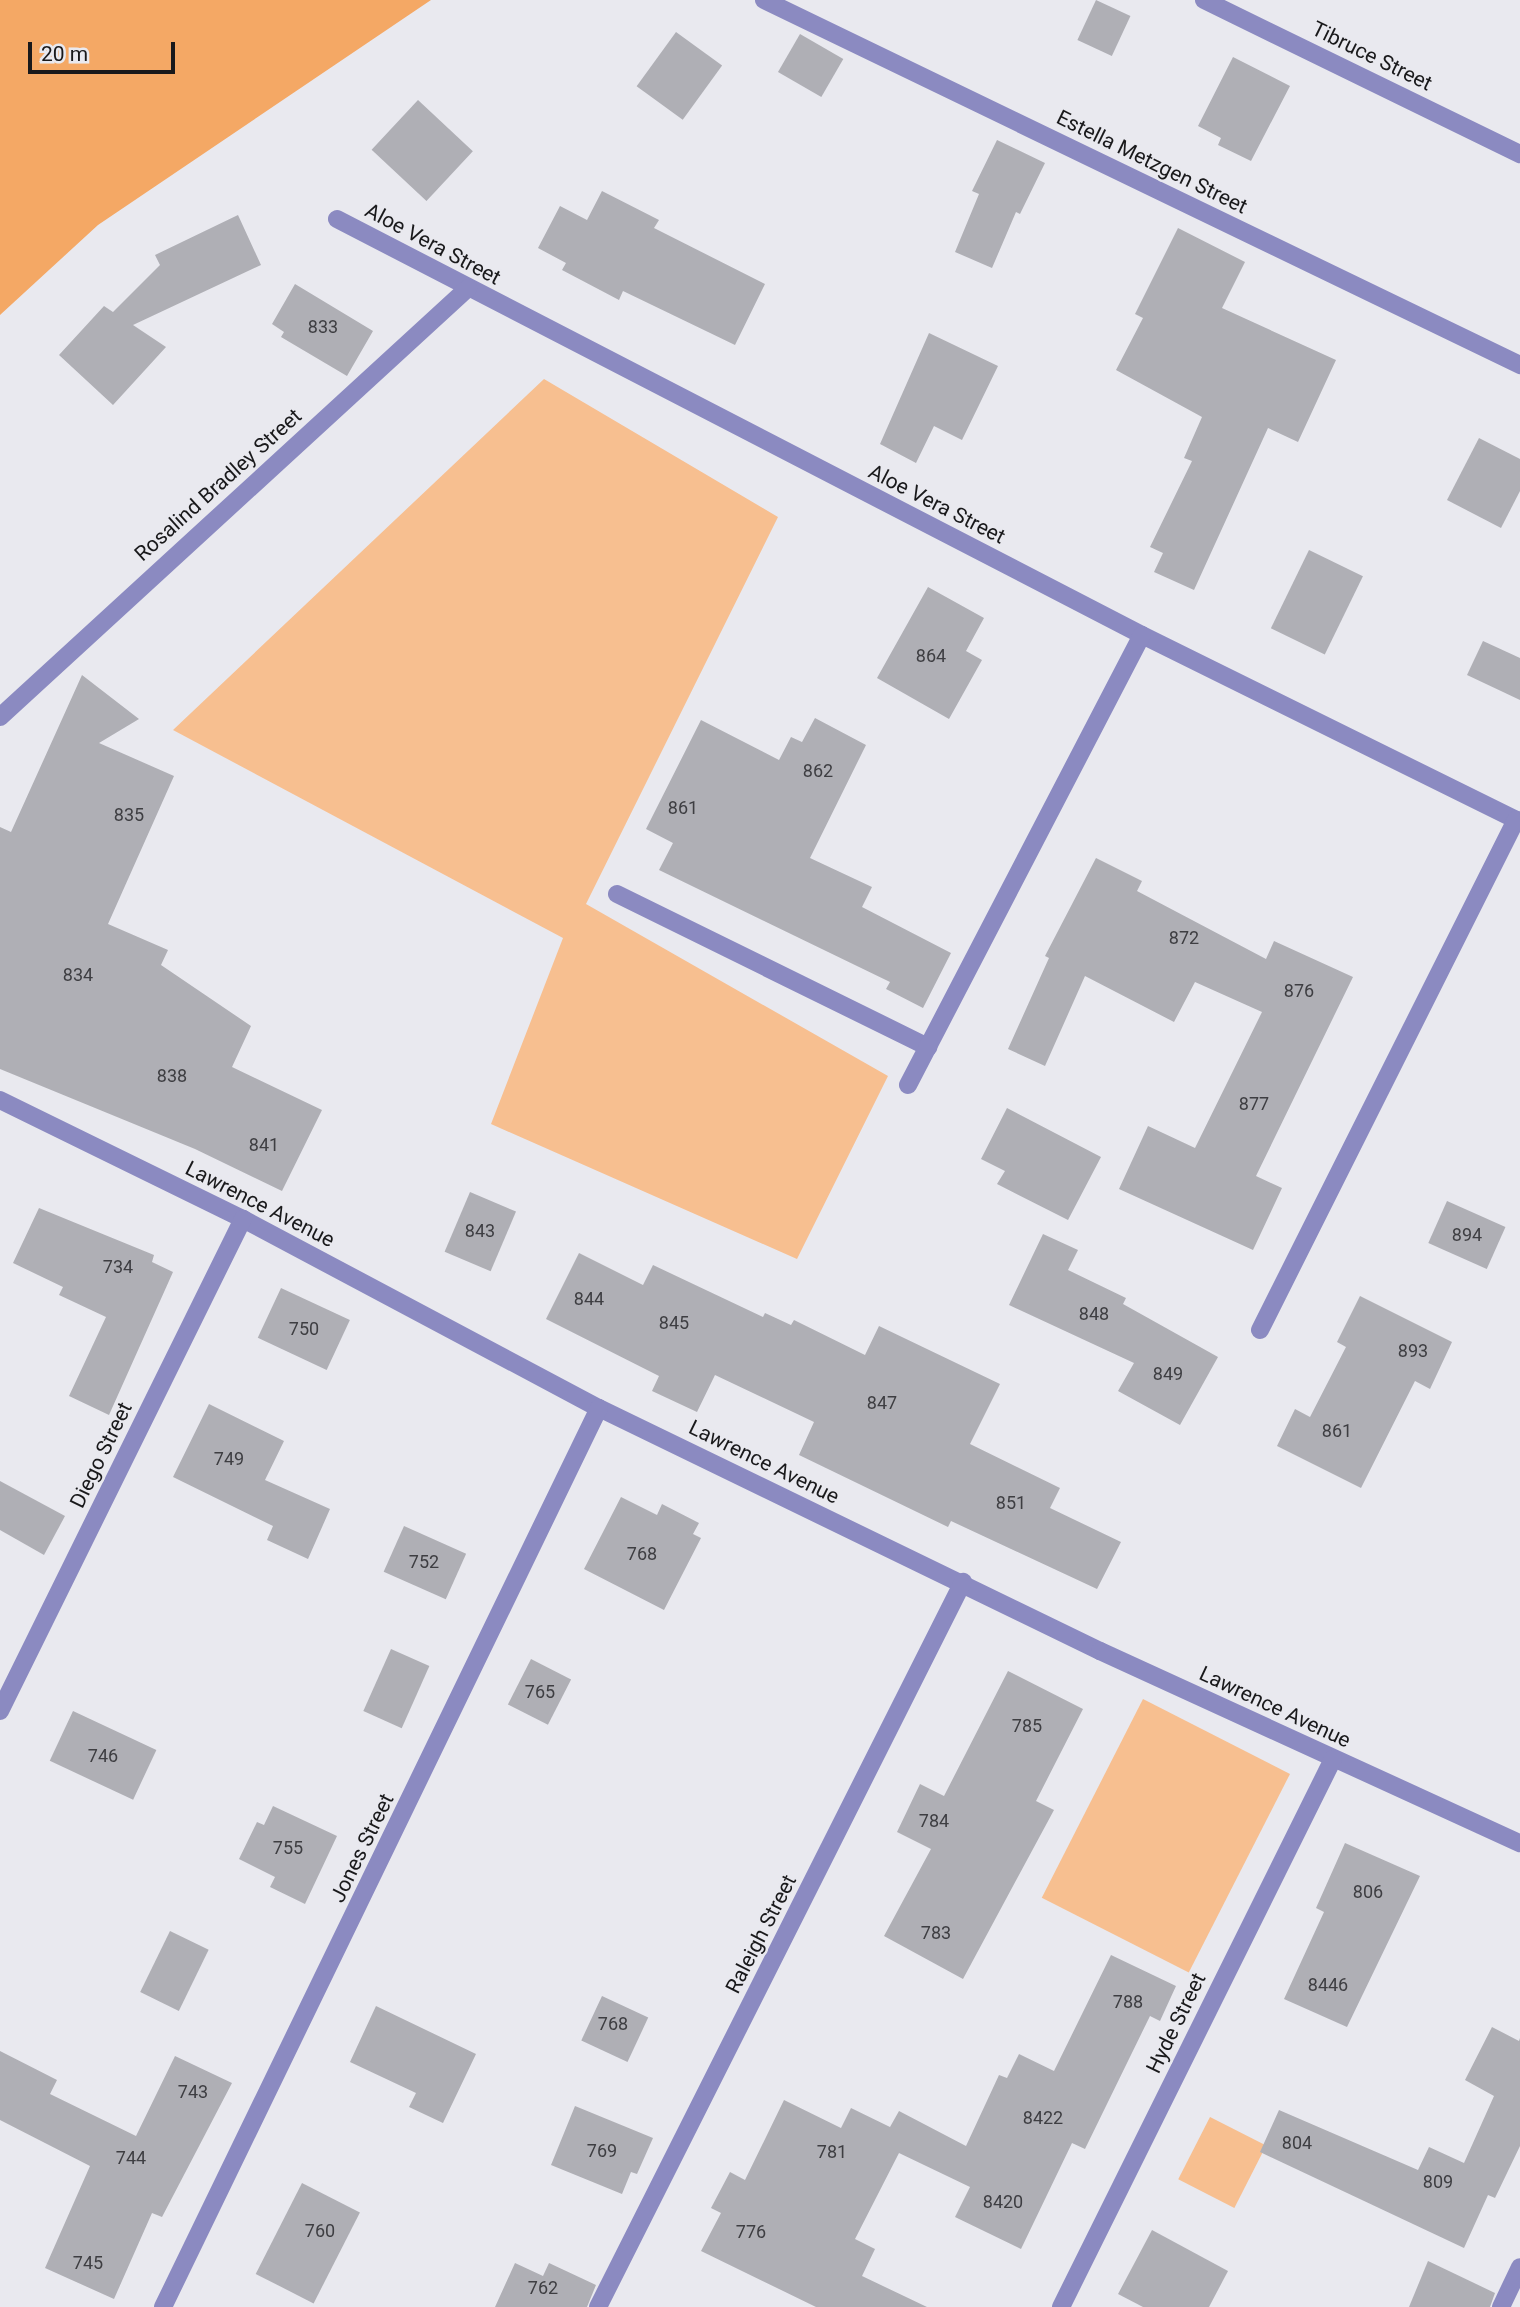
<!DOCTYPE html>
<html>
<head>
<meta charset="utf-8">
<style>
	body { margin:0 }
	#map { position:relative; width:1520px; height:2307px; overflow:hidden; background:#e9e9ef; font-family:Roboto,sans-serif }
	div>[style] { position:absolute }
	.green>* { inset:0; background:#f7bf90; transform-origin:0 0 }
	.water>* { inset:0; background:#f4a865 }
	.building>* { inset:0; background:#afafb5; transform-origin:0 0 }
	.minor>* { height:18px; margin:-9px; padding:0 9px; transform-origin:9px; border-radius:9px; background:#8b8ac1 }
	span { translate:-50% -50%; white-space:nowrap; text-align:center; line-height:1.15; -webkit-text-stroke:5px #e9e9ef; paint-order:stroke }
	.number-label { font-size:18px; color:#3e3e42 }
	.number-label span { -webkit-text-stroke-width:0 }
	.street-label { font-size:21px; color:#19191b }
	.scale { position:absolute; left:28px; top:42px; width:147px; height:32px; box-sizing:border-box; border:4px solid #19191b; border-top:0; padding-left:9px; font-size:21px; line-height:24px; white-space:nowrap; color:#19191b; -webkit-text-stroke:5px #e9e9ef; paint-order:stroke }
</style>
</head>
<body>
<div id="map">
	<div class="green">
		<div style="clip-path:polygon(544px 379px,778px 517px,586px 904px,888px 1076px,797px 1259px,491px 1124px,563px 938px,173px 730px)"></div>
		<div style="left:1143px;top:1699px;width:165px;height:223px;rotate:27deg"></div>
		<div style="left:1210px;top:2117px;width:63px;height:70px;rotate:27deg"></div>
	</div>
	<div class="water">
		<div style="clip-path:polygon(0 0,431px 0,98px 225px,0 315px)"></div>
	</div>
	<div class="building">
		<div style="left:1096px;top:0;width:38px;height:44px;rotate:25deg"></div>
		<div style="left:676px;top:32px;width:57px;height:67px;rotate:36deg"></div>
		<div style="left:800px;top:34px;width:50px;height:44px;rotate:30deg"></div>
		<div style="clip-path:polygon(1233px 57px,1290px 86px,1251px 161px,1218px 145px,1221px 138px,1198px 126px)"></div>
		<div style="left:418px;top:100px;width:75px;height:68px;rotate:43deg"></div>
		<div style="clip-path:polygon(997px 140px,1045px 163px,1020px 214px,1016px 212px,992px 268px,955px 252px,979px 194px,972px 191px)"></div>
		<div style="clip-path:polygon(602px 191px,659px 220px,654px 228px,765px 284px,735px 345px,623px 291px,619px 300px,562px 270px,566px 263px,538px 248px,560px 206px,587px 220px)"></div>
		<div style="clip-path:polygon(238px 215px,261px 265px,133px 325px,166px 347px,113px 405px,59px 355px,104px 306px,113px 312px,160px 265px,155px 255px)"></div>
		<div style="clip-path:polygon(1178px 228px,1245px 262px,1222px 308px,1336px 360px,1298px 442px,1268px 428px,1194px 590px,1154px 572px,1163px 553px,1150px 547px,1192px 461px,1184px 458px,1202px 417px,1116px 370px,1143px 318px,1135px 314px)"></div>
		<div style="clip-path:polygon(295px 284px,373px 331px,347px 376px,281px 337px,284px 332px,272px 324px)"></div>
		<div style="clip-path:polygon(929px 333px,998px 366px,962px 440px,934px 426px,916px 463px,880px 444px)"></div>
		<div style="clip-path:polygon(1479px 438px,1520px 459px,1520px 491px,1501px 528px,1447px 500px)"></div>
		<div style="left:1309px;top:550px;width:60px;height:87px;rotate:26deg"></div>
		<div style="clip-path:polygon(928px 587px,984px 618px,966px 651px,982px 660px,949px 719px,877px 678px)"></div>
		<div style="clip-path:polygon(1483px 641px,1520px 658px,1520px 700px,1467px 675px)"></div>
		<div style="clip-path:polygon(82px 675px,139px 719px,99px 743px,174px 776px,108px 924px,168px 950px,161px 965px,251px 1026px,232px 1067px,322px 1110px,282px 1191px,195px 1149px,0 1069px,0 827px,11px 832px)"></div>
		<div style="clip-path:polygon(815px 718px,866px 745px,810px 858px,872px 887px,862px 907px,951px 953px,923px 1008px,886px 989px,890px 982px,659px 870px,673px 843px,646px 829px,701px 720px,779px 760px,791px 737px,802px 742px)"></div>
		<div style="clip-path:polygon(1096px 858px,1142px 881px,1137px 891px,1266px 959px,1274px 941px,1353px 977px,1256px 1176px,1282px 1188px,1253px 1250px,1119px 1189px,1148px 1126px,1195px 1148px,1262px 1012px,1195px 982px,1174px 1022px,1085px 976px,1045px 1066px,1008px 1049px,1049px 958px,1045px 956px)"></div>
		<div style="clip-path:polygon(1007px 1108px,1101px 1157px,1068px 1220px,997px 1184px,1005px 1171px,981px 1159px)"></div>
		<div style="left:470px;top:1192px;width:50px;height:65px;rotate:23deg"></div>
		<div style="left:1447px;top:1201px;width:64px;height:46px;rotate:24deg"></div>
		<div style="clip-path:polygon(39px 1208px,154px 1255px,152px 1262px,173px 1272px,109px 1415px,69px 1396px,106px 1317px,59px 1295px,63px 1287px,13px 1263px)"></div>
		<div style="clip-path:polygon(1043px 1234px,1078px 1250px,1068px 1270px,1126px 1298px,1123px 1304px,1218px 1357px,1180px 1425px,1118px 1391px,1134px 1363px,1009px 1305px)"></div>
		<div style="clip-path:polygon(579px 1253px,643px 1285px,653px 1265px,763px 1317px,765px 1313px,791px 1325px,794px 1320px,865px 1355px,879px 1326px,1000px 1384px,970px 1444px,1060px 1488px,1050px 1508px,1121px 1542px,1097px 1589px,951px 1521px,948px 1527px,799px 1455px,814px 1422px,715px 1375px,697px 1412px,652px 1391px,659px 1376px,546px 1319px)"></div>
		<div style="left:281px;top:1288px;width:76px;height:55px;rotate:25deg"></div>
		<div style="clip-path:polygon(1360px 1296px,1452px 1342px,1430px 1389px,1415px 1381px,1361px 1488px,1277px 1446px,1295px 1409px,1310px 1417px,1346px 1347px,1337px 1342px)"></div>
		<div style="clip-path:polygon(209px 1404px,284px 1441px,265px 1480px,330px 1509px,308px 1559px,267px 1540px,273px 1526px,173px 1477px)"></div>
		<div style="clip-path:polygon(0 1481px,65px 1516px,44px 1555px,0 1530px)"></div>
		<div style="clip-path:polygon(621px 1497px,657px 1515px,662px 1504px,699px 1523px,693px 1534px,701px 1538px,664px 1610px,584px 1569px)"></div>
		<div style="left:404px;top:1526px;width:68px;height:50px;rotate:24deg"></div>
		<div style="left:391px;top:1649px;width:42px;height:68px;rotate:24deg"></div>
		<div style="left:531px;top:1659px;width:45px;height:51px;rotate:27deg"></div>
		<div style="clip-path:polygon(1008px 1671px,1083px 1709px,1036px 1801px,1054px 1810px,963px 1979px,884px 1936px,931px 1849px,897px 1832px,920px 1784px,944px 1796px)"></div>
		<div style="left:73px;top:1711px;width:92px;height:55px;rotate:25deg"></div>
		<div style="clip-path:polygon(273px 1806px,337px 1836px,305px 1904px,270px 1887px,275px 1877px,239px 1859px,257px 1822px,264px 1825px)"></div>
		<div style="clip-path:polygon(1345px 1843px,1420px 1876px,1347px 2027px,1284px 1999px,1324px 1912px,1316px 1908px)"></div>
		<div style="left:170px;top:1931px;width:43px;height:68px;rotate:26deg"></div>
		<div style="clip-path:polygon(1111px 1955px,1176px 1986px,1160px 2021px,1150px 2016px,1085px 2149px,1072px 2143px,1021px 2249px,955px 2217px,970px 2187px,899px 2153px,855px 2239px,875px 2249px,862px 2276px,927px 2307px,816px 2307px,701px 2251px,721px 2213px,711px 2208px,730px 2172px,745px 2180px,784px 2100px,841px 2128px,851px 2108px,890px 2127px,899px 2111px,966px 2146px,999px 2075px,1007px 2078px,1019px 2054px,1054px 2071px)"></div>
		<div style="left:602px;top:1996px;width:51px;height:49px;rotate:25deg"></div>
		<div style="clip-path:polygon(376px 2006px,476px 2054px,443px 2123px,409px 2107px,416px 2093px,350px 2062px)"></div>
		<div style="clip-path:polygon(1492px 2027px,1519px 2041px,1520px 2038px,1520px 2146px,1495px 2198px,1488px 2195px,1464px 2248px,1260px 2152px,1279px 2110px,1418px 2170px,1429px 2147px,1464px 2163px,1494px 2096px,1465px 2080px)"></div>
		<div style="clip-path:polygon(0 2051px,57px 2080px,50px 2094px,136px 2136px,175px 2056px,232px 2083px,162px 2217px,152px 2213px,114px 2299px,45px 2268px,90px 2166px,0 2120px)"></div>
		<div style="clip-path:polygon(575px 2106px,653px 2138px,637px 2174px,631px 2172px,622px 2194px,551px 2165px)"></div>
		<div style="left:302px;top:2183px;width:65px;height:102px;rotate:27deg"></div>
		<div style="clip-path:polygon(1152px 2230px,1228px 2271px,1209px 2307px,1143px 2307px,1118px 2294px)"></div>
		<div style="clip-path:polygon(1428px 2261px,1495px 2293px,1490px 2307px,1409px 2307px)"></div>
		<div style="clip-path:polygon(515px 2263px,543px 2276px,549px 2263px,596px 2285px,587px 2307px,495px 2307px)"></div>
	</div>
	<div class="minor">
		<div style="left:764px;top:0;width:840px;rotate:25.77deg"></div>
		<div style="left:1204px;top:0;width:352px;rotate:26deg"></div>
		<div style="left:337px;top:219px;width:906px;rotate:27.33deg"></div>
		<div style="left:1142px;top:635px;width:422px;rotate:26.3deg"></div>
		<div style="left:0;top:717px;width:635px;rotate:-42.51deg"></div>
		<div style="left:617px;top:894px;width:347px;rotate:26.2deg"></div>
		<div style="left:908px;top:1085px;width:507px;rotate:-62.53deg"></div>
		<div style="left:0;top:1100px;width:271px;rotate:26.1deg"></div>
		<div style="left:243px;top:1219px;width:403px;rotate:28deg"></div>
		<div style="left:599px;top:1408px;width:557px;rotate:25.87deg"></div>
		<div style="left:1100px;top:1651px;width:462px;rotate:24.6deg"></div>
		<div style="left:1260px;top:1330px;width:571px;rotate:-63.35deg"></div>
		<div style="left:0;top:1711px;width:549px;rotate:-63.72deg"></div>
		<div style="left:163px;top:2307px;width:999px;rotate:-64.13deg"></div>
		<div style="left:598px;top:2307px;width:812px;rotate:-63.28deg"></div>
		<div style="left:1061px;top:2307px;width:612px;rotate:-63.6deg"></div>
		<div style="left:1501px;top:2307px;width:44px;rotate:-64.6deg"></div>
	</div>
	<div class="number-label">
		<span style="left:323px;top:327px">833</span>
		<span style="left:931px;top:656px">864</span>
		<span style="left:818px;top:771px">862</span>
		<span style="left:683px;top:808px">861</span>
		<span style="left:129px;top:815px">835</span>
		<span style="left:1184px;top:938px">872</span>
		<span style="left:78px;top:975px">834</span>
		<span style="left:1299px;top:991px">876</span>
		<span style="left:172px;top:1076px">838</span>
		<span style="left:1254px;top:1104px">877</span>
		<span style="left:264px;top:1145px">841</span>
		<span style="left:480px;top:1231px">843</span>
		<span style="left:1467px;top:1235px">894</span>
		<span style="left:118px;top:1267px">734</span>
		<span style="left:589px;top:1299px">844</span>
		<span style="left:1094px;top:1314px">848</span>
		<span style="left:674px;top:1323px">845</span>
		<span style="left:304px;top:1329px">750</span>
		<span style="left:1413px;top:1351px">893</span>
		<span style="left:1168px;top:1374px">849</span>
		<span style="left:882px;top:1403px">847</span>
		<span style="left:1337px;top:1431px">861</span>
		<span style="left:229px;top:1459px">749</span>
		<span style="left:1011px;top:1503px">851</span>
		<span style="left:642px;top:1554px">768</span>
		<span style="left:424px;top:1562px">752</span>
		<span style="left:540px;top:1692px">765</span>
		<span style="left:1027px;top:1726px">785</span>
		<span style="left:103px;top:1756px">746</span>
		<span style="left:934px;top:1821px">784</span>
		<span style="left:288px;top:1848px">755</span>
		<span style="left:1368px;top:1892px">806</span>
		<span style="left:936px;top:1933px">783</span>
		<span style="left:1328px;top:1985px">8446</span>
		<span style="left:1128px;top:2002px">788</span>
		<span style="left:613px;top:2024px">768</span>
		<span style="left:193px;top:2092px">743</span>
		<span style="left:1043px;top:2118px">8422</span>
		<span style="left:1297px;top:2143px">804</span>
		<span style="left:602px;top:2151px">769</span>
		<span style="left:832px;top:2152px">781</span>
		<span style="left:131px;top:2158px">744</span>
		<span style="left:1438px;top:2182px">809</span>
		<span style="left:1003px;top:2202px">8420</span>
		<span style="left:320px;top:2231px">760</span>
		<span style="left:751px;top:2232px">776</span>
		<span style="left:88px;top:2263px">745</span>
		<span style="left:543px;top:2288px">762</span>
	</div>
	<div class="street-label">
		<span style="left:1372px;top:56px;rotate:26deg">Tibruce Street</span>
		<span style="left:1152px;top:162px;rotate:26deg">Estella Metzgen Street</span>
		<span style="left:433px;top:244px;rotate:28deg">Aloe Vera Street</span>
		<span style="left:218px;top:485px;rotate:-42deg">Rosalind Bradley Street</span>
		<span style="left:937px;top:504px;rotate:27deg">Aloe Vera Street</span>
		<span style="left:260px;top:1204px;rotate:27deg">Lawrence Avenue</span>
		<span style="left:101px;top:1455px;rotate:-64deg">Diego Street</span>
		<span style="left:764px;top:1462px;rotate:26deg">Lawrence Avenue</span>
		<span style="left:1275px;top:1707px;rotate:25deg">Lawrence Avenue</span>
		<span style="left:362px;top:1848px;rotate:-64deg">Jones Street</span>
		<span style="left:761px;top:1934px;rotate:-63deg">Raleigh Street</span>
		<span style="left:1176px;top:2023px;rotate:-64deg">Hyde Street</span>
	</div>
	<div class="scale">20 m</div>
</div>
</body>
</html>
